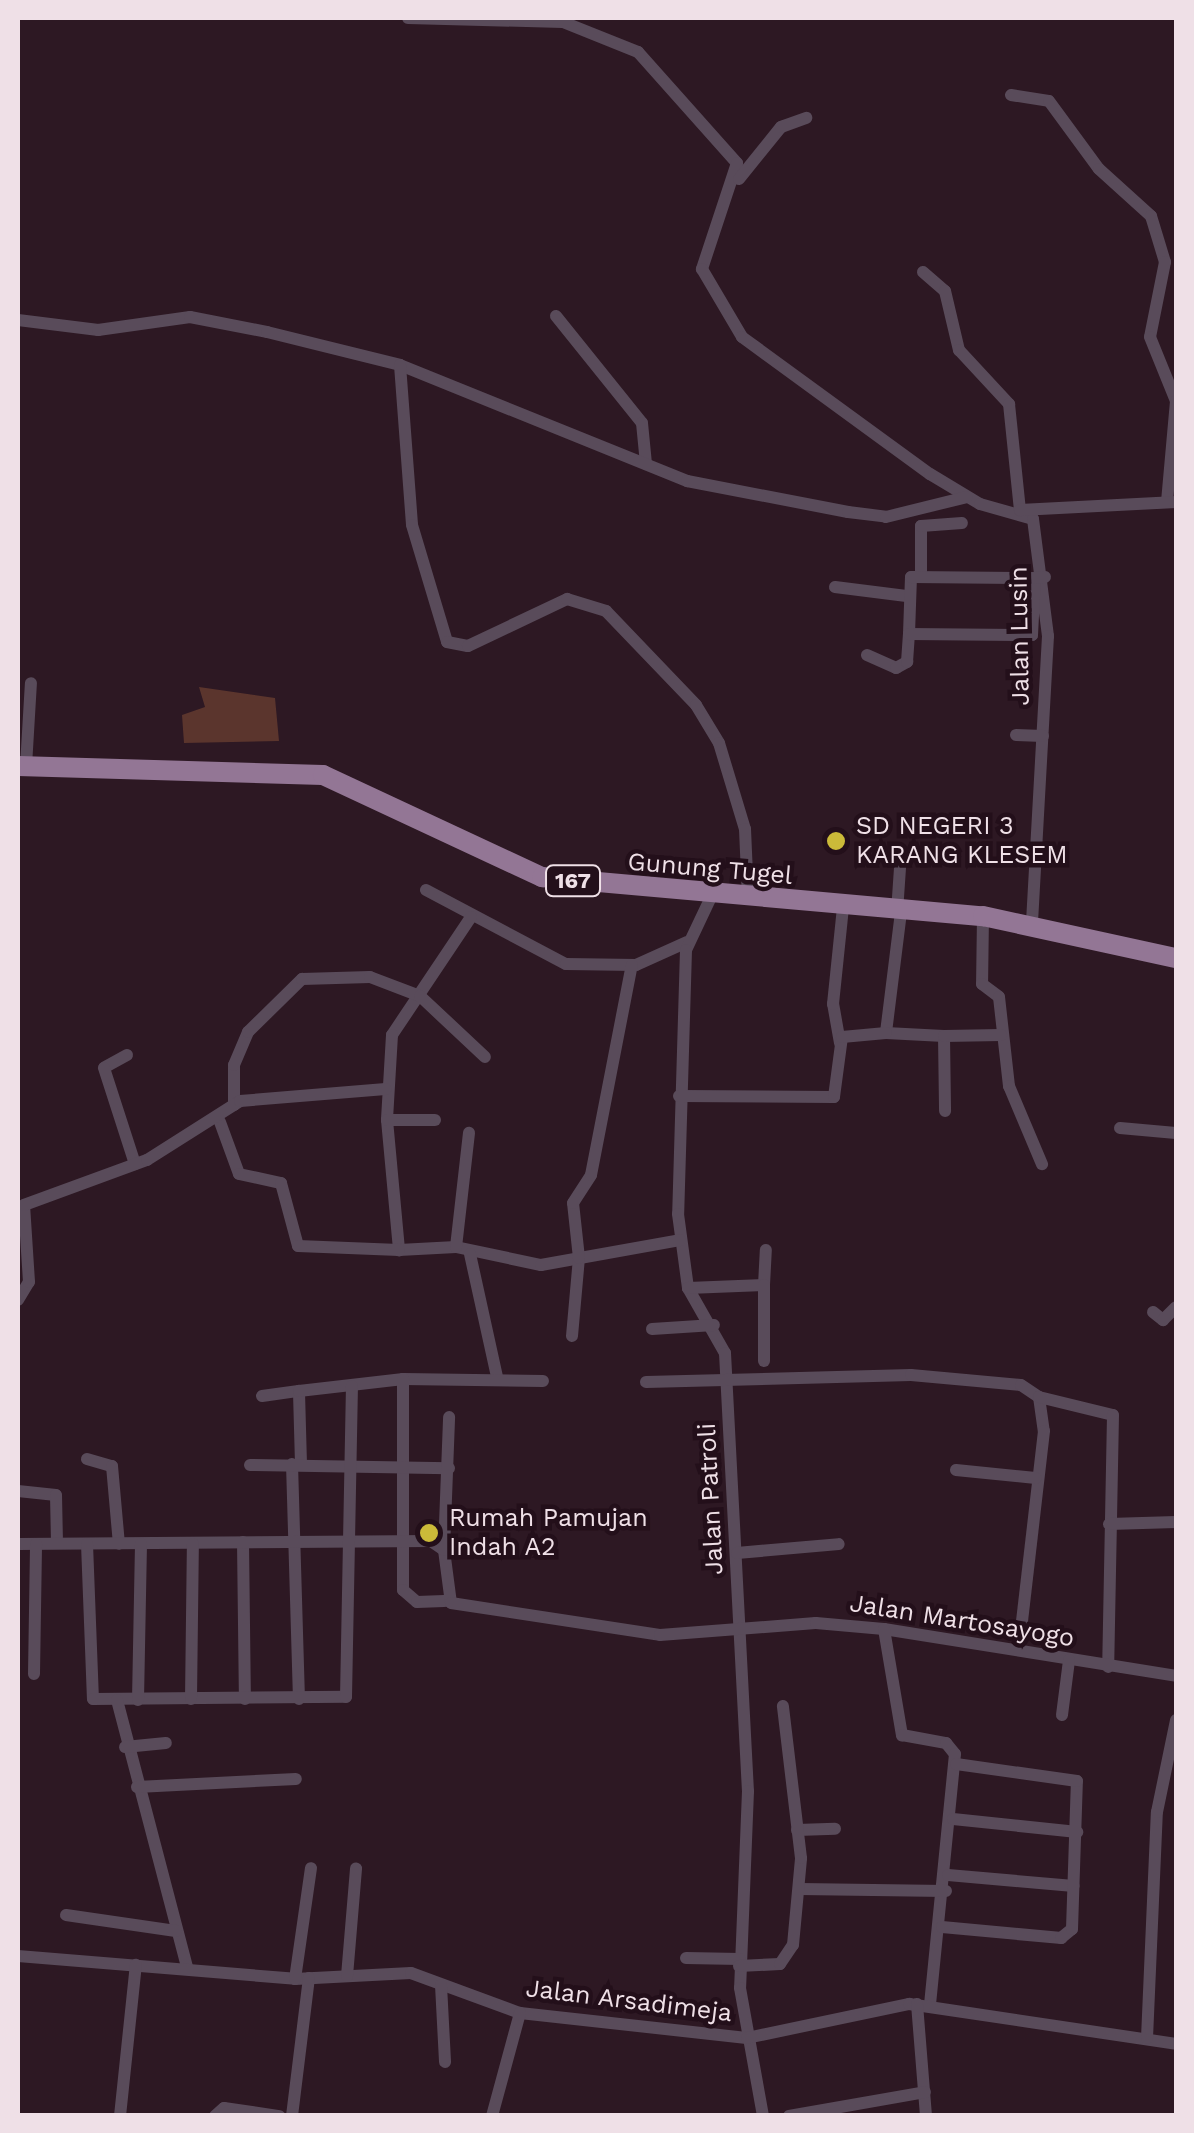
<!DOCTYPE html>
<html>
<head>
<meta charset="utf-8">
<style>
	body { margin:0 }
	#map { position:relative; width:1194px; height:2133px; overflow:hidden; background:#2d1823; font-family:"Work Sans",sans-serif }
	div>[style] { position:absolute }
	.green>* { inset:0; background:#5b352d }
	.street>* { height:12px; margin:-6px; padding:0 6px; transform-origin:6px; border-radius:6px; background:#594b5a }
	.primary>* { height:20px; margin:-10px; padding:0 10px; transform-origin:10px; border-radius:10px; background:#937695 }
	.dots>* { width:28px; height:28px; translate:-50% -50%; box-sizing:border-box; border:5px solid #230f1a; border-radius:50% }
	span { translate:-50% -50%; white-space:nowrap; text-align:center; line-height:1.15; -webkit-text-stroke:9px #230f1a; paint-order:stroke }
	.shield-label span { padding:2px 8px; background:#230f1a; border:2px solid; border-radius:8px; -webkit-text-stroke-width:0 }
	.shield-label { font-size:22px; color:#efe0e7; font-weight:700 }
	.street-label { font-size:25px; color:#efe0e7 }
	.poi-label { font-size:25px; color:#efe0e7 }
	.left { translate:0 -50%; text-align:left }
	.frame { position:absolute; inset:0; border:20px solid #efe0e7; pointer-events:none }
</style>
</head>
<body>
<div id="map">
	<div class="green">
		<div style="clip-path:polygon(199px 687px,275px 698px,279px 741px,184px 743px,182px 715px,205px 707px)"></div>
	</div>
	<div class="street">
		<div style="left:408px;top:18px;width:155px;rotate:1.5deg"></div>
		<div style="left:563px;top:22px;width:81px;rotate:21.8deg"></div>
		<div style="left:638px;top:52px;width:149px;rotate:48.3deg"></div>
		<div style="left:737px;top:163px;width:112px;rotate:108.3deg"></div>
		<div style="left:702px;top:269px;width:79px;rotate:59.5deg"></div>
		<div style="left:742px;top:337px;width:233px;rotate:36.1deg"></div>
		<div style="left:930px;top:474px;width:58px;rotate:31deg"></div>
		<div style="left:980px;top:504px;width:55px;rotate:15.8deg"></div>
		<div style="left:1033px;top:519px;width:118px;rotate:82.7deg"></div>
		<div style="left:1048px;top:636px;width:287px;rotate:93.2deg"></div>
		<div style="left:1011px;top:95px;width:38px;rotate:9deg"></div>
		<div style="left:1049px;top:101px;width:84px;rotate:53.7deg"></div>
		<div style="left:1099px;top:169px;width:70px;rotate:42.1deg"></div>
		<div style="left:1151px;top:216px;width:48px;rotate:73.1deg"></div>
		<div style="left:1165px;top:262px;width:76px;rotate:101.3deg"></div>
		<div style="left:1150px;top:337px;width:69px;rotate:67.9deg"></div>
		<div style="left:1176px;top:401px;width:100px;rotate:95.1deg"></div>
		<div style="left:739px;top:179px;width:67px;rotate:-51.1deg"></div>
		<div style="left:781px;top:127px;width:27px;rotate:-20deg"></div>
		<div style="left:923px;top:272px;width:29px;rotate:41deg"></div>
		<div style="left:945px;top:291px;width:61px;rotate:76.7deg"></div>
		<div style="left:959px;top:350px;width:74px;rotate:47.2deg"></div>
		<div style="left:1009px;top:404px;width:107px;rotate:84.1deg"></div>
		<div style="left:1020px;top:510px;width:156px;rotate:-2.9deg"></div>
		<div style="left:556px;top:316px;width:137px;rotate:51.2deg"></div>
		<div style="left:642px;top:423px;width:41px;rotate:84.4deg"></div>
		<div style="left:18px;top:320px;width:81px;rotate:7.1deg"></div>
		<div style="left:98px;top:330px;width:93px;rotate:-8deg"></div>
		<div style="left:190px;top:317px;width:78px;rotate:11deg"></div>
		<div style="left:267px;top:332px;width:137px;rotate:13.9deg"></div>
		<div style="left:400px;top:365px;width:310px;rotate:22deg"></div>
		<div style="left:687px;top:481px;width:164px;rotate:10.9deg"></div>
		<div style="left:848px;top:512px;width:38px;rotate:7deg"></div>
		<div style="left:886px;top:517px;width:83px;rotate:-13.9deg"></div>
		<div style="left:400px;top:365px;width:160px;rotate:85.7deg"></div>
		<div style="left:412px;top:525px;width:122px;rotate:73.3deg"></div>
		<div style="left:447px;top:642px;width:21px;rotate:11deg"></div>
		<div style="left:468px;top:646px;width:110px;rotate:-25.4deg"></div>
		<div style="left:567px;top:599px;width:41px;rotate:17.1deg"></div>
		<div style="left:606px;top:611px;width:130px;rotate:46.2deg"></div>
		<div style="left:696px;top:705px;width:44px;rotate:58.8deg"></div>
		<div style="left:719px;top:743px;width:90px;rotate:73.2deg"></div>
		<div style="left:745px;top:829px;width:69px;rotate:87.5deg"></div>
		<div style="left:921px;top:577px;width:51px;rotate:-90deg"></div>
		<div style="left:921px;top:526px;width:41px;rotate:-4.2deg"></div>
		<div style="left:835px;top:587px;width:72px;rotate:7.2deg"></div>
		<div style="left:909px;top:634px;width:57px;rotate:-88deg"></div>
		<div style="left:911px;top:577px;width:124px;rotate:0.5deg"></div>
		<div style="left:867px;top:655px;width:32px;rotate:24deg"></div>
		<div style="left:896px;top:668px;width:13px;rotate:-29deg"></div>
		<div style="left:907px;top:662px;width:28px;rotate:-86deg"></div>
		<div style="left:909px;top:634px;width:123px;rotate:0.5deg"></div>
		<div style="left:1032px;top:635px;width:57px;rotate:-87deg"></div>
		<div style="left:1035px;top:578px;width:10px;rotate:-6deg"></div>
		<div style="left:1016px;top:735px;width:27px;rotate:2deg"></div>
		<div style="left:26px;top:766px;width:83px;rotate:-86.6deg"></div>
		<div style="left:426px;top:890px;width:158px;rotate:27.9deg"></div>
		<div style="left:566px;top:964px;width:70px;rotate:0.8deg"></div>
		<div style="left:636px;top:965px;width:56px;rotate:-24.3deg"></div>
		<div style="left:712px;top:895px;width:61px;rotate:115.3deg"></div>
		<div style="left:686px;top:950px;width:264px;rotate:91.7deg"></div>
		<div style="left:678px;top:1214px;width:75px;rotate:82.3deg"></div>
		<div style="left:688px;top:1288px;width:75px;rotate:60.4deg"></div>
		<div style="left:725px;top:1353px;width:439px;rotate:87deg"></div>
		<div style="left:748px;top:1791px;width:197px;rotate:92.3deg"></div>
		<div style="left:740px;top:1988px;width:130px;rotate:79.8deg"></div>
		<div style="left:897px;top:912px;width:59px;rotate:-86.1deg"></div>
		<div style="left:901px;top:912px;width:122px;rotate:97.1deg"></div>
		<div style="left:886px;top:1033px;width:58px;rotate:3deg"></div>
		<div style="left:944px;top:1036px;width:75px;rotate:89.2deg"></div>
		<div style="left:983px;top:916px;width:68px;rotate:90.8deg"></div>
		<div style="left:982px;top:984px;width:21px;rotate:37deg"></div>
		<div style="left:999px;top:997px;width:90px;rotate:83.6deg"></div>
		<div style="left:1009px;top:1086px;width:85px;rotate:67.1deg"></div>
		<div style="left:471px;top:917px;width:142px;rotate:123.8deg"></div>
		<div style="left:392px;top:1035px;width:85px;rotate:93.4deg"></div>
		<div style="left:387px;top:1120px;width:131px;rotate:84.7deg"></div>
		<div style="left:399px;top:1250px;width:57px;rotate:-3deg"></div>
		<div style="left:456px;top:1247px;width:87px;rotate:12deg"></div>
		<div style="left:541px;top:1265px;width:141px;rotate:-10.2deg"></div>
		<div style="left:944px;top:1036px;width:57px;rotate:-1deg"></div>
		<div style="left:840px;top:1043px;width:40px;rotate:-100deg"></div>
		<div style="left:833px;top:1004px;width:98px;rotate:-84.1deg"></div>
		<div style="left:127px;top:1055px;width:26px;rotate:151deg"></div>
		<div style="left:104px;top:1068px;width:101px;rotate:72.1deg"></div>
		<div style="left:679px;top:1096px;width:155px;rotate:0.4deg"></div>
		<div style="left:834px;top:1097px;width:61px;rotate:-82.4deg"></div>
		<div style="left:842px;top:1037px;width:44px;rotate:-5.2deg"></div>
		<div style="left:234px;top:1105px;width:40px;rotate:-90deg"></div>
		<div style="left:234px;top:1065px;width:36px;rotate:-67deg"></div>
		<div style="left:248px;top:1032px;width:76px;rotate:-44.5deg"></div>
		<div style="left:302px;top:979px;width:68px;rotate:-1.7deg"></div>
		<div style="left:370px;top:977px;width:53px;rotate:20.8deg"></div>
		<div style="left:420px;top:996px;width:89px;rotate:43.2deg"></div>
		<div style="left:387px;top:1120px;width:48px"></div>
		<div style="left:220px;top:1122px;width:55px;rotate:69.9deg"></div>
		<div style="left:239px;top:1174px;width:43px;rotate:12.1deg"></div>
		<div style="left:281px;top:1183px;width:65px;rotate:74.9deg"></div>
		<div style="left:298px;top:1246px;width:101px;rotate:2.3deg"></div>
		<div style="left:1120px;top:1128px;width:56px;rotate:5.1deg"></div>
		<div style="left:456px;top:1247px;width:115px;rotate:-83.5deg"></div>
		<div style="left:470px;top:1254px;width:126px;rotate:77.6deg"></div>
		<div style="left:764px;top:1285px;width:35px;rotate:-87deg"></div>
		<div style="left:688px;top:1288px;width:76px;rotate:-2.3deg"></div>
		<div style="left:764px;top:1285px;width:76px;rotate:90deg"></div>
		<div style="left:18px;top:1300px;width:21px;rotate:-59deg"></div>
		<div style="left:29px;top:1282px;width:77px;rotate:-93.7deg"></div>
		<div style="left:24px;top:1205px;width:131px;rotate:-20.1deg"></div>
		<div style="left:147px;top:1160px;width:110px;rotate:-32.4deg"></div>
		<div style="left:240px;top:1101px;width:146px;rotate:-4.7deg"></div>
		<div style="left:1153px;top:1312px;width:13px;rotate:39deg"></div>
		<div style="left:1163px;top:1320px;width:18px;rotate:-45deg"></div>
		<div style="left:652px;top:1329px;width:62px;rotate:-3.7deg"></div>
		<div style="left:572px;top:1336px;width:78px;rotate:-84.9deg"></div>
		<div style="left:579px;top:1258px;width:55px;rotate:-96.2deg"></div>
		<div style="left:573px;top:1203px;width:33px;rotate:-57deg"></div>
		<div style="left:591px;top:1175px;width:214px;rotate:-79deg"></div>
		<div style="left:403px;top:1379px;width:140px;rotate:0.8deg"></div>
		<div style="left:646px;top:1382px;width:265px;rotate:-1.5deg"></div>
		<div style="left:911px;top:1375px;width:110px;rotate:5.2deg"></div>
		<div style="left:1021px;top:1385px;width:22px;rotate:34deg"></div>
		<div style="left:1039px;top:1397px;width:34px;rotate:82deg"></div>
		<div style="left:1044px;top:1431px;width:218px;rotate:96.6deg"></div>
		<div style="left:262px;top:1396px;width:37px;rotate:-8deg"></div>
		<div style="left:1039px;top:1397px;width:76px;rotate:13.7deg"></div>
		<div style="left:1113px;top:1415px;width:252px;rotate:91.1deg"></div>
		<div style="left:87px;top:1459px;width:26px;rotate:16deg"></div>
		<div style="left:112px;top:1466px;width:78px;rotate:84.9deg"></div>
		<div style="left:292px;top:1464px;width:235px;rotate:88.3deg"></div>
		<div style="left:301px;top:1464px;width:73px;rotate:-91.6deg"></div>
		<div style="left:299px;top:1391px;width:105px;rotate:-6.6deg"></div>
		<div style="left:403px;top:1379px;width:211px;rotate:90deg"></div>
		<div style="left:403px;top:1590px;width:18px;rotate:41deg"></div>
		<div style="left:417px;top:1602px;width:27px;rotate:-2deg"></div>
		<div style="left:250px;top:1465px;width:199px;rotate:0.9deg"></div>
		<div style="left:956px;top:1470px;width:80px;rotate:5.7deg"></div>
		<div style="left:18px;top:1491px;width:38px;rotate:6deg"></div>
		<div style="left:56px;top:1495px;width:48px;rotate:88.8deg"></div>
		<div style="left:1109px;top:1524px;width:67px;rotate:-1.7deg"></div>
		<div style="left:243px;top:1542px;width:157px;rotate:89.3deg"></div>
		<div style="left:18px;top:1544px;width:413px;rotate:-0.4deg"></div>
		<div style="left:431px;top:1541px;width:16px;rotate:35deg"></div>
		<div style="left:444px;top:1550px;width:53px;rotate:82.5deg"></div>
		<div style="left:451px;top:1603px;width:211px;rotate:8.7deg"></div>
		<div style="left:660px;top:1635px;width:156px;rotate:-4.4deg"></div>
		<div style="left:816px;top:1623px;width:68px;rotate:5deg"></div>
		<div style="left:884px;top:1629px;width:296px;rotate:9.1deg"></div>
		<div style="left:87px;top:1544px;width:155px;rotate:87.8deg"></div>
		<div style="left:93px;top:1699px;width:253px;rotate:-0.5deg"></div>
		<div style="left:346px;top:1697px;width:311px;rotate:-88.9deg"></div>
		<div style="left:444px;top:1550px;width:133px;rotate:-87.8deg"></div>
		<div style="left:737px;top:1553px;width:102px;rotate:-5deg"></div>
		<div style="left:884px;top:1629px;width:108px;rotate:80.4deg"></div>
		<div style="left:902px;top:1735px;width:45px;rotate:10.3deg"></div>
		<div style="left:946px;top:1743px;width:14px;rotate:51deg"></div>
		<div style="left:955px;top:1754px;width:253px;rotate:95.7deg"></div>
		<div style="left:34px;top:1674px;width:130px;rotate:-89.1deg"></div>
		<div style="left:191px;top:1699px;width:155px;rotate:-89.3deg"></div>
		<div style="left:117px;top:1700px;width:276px;rotate:75.3deg"></div>
		<div style="left:138px;top:1700px;width:156px;rotate:-88.9deg"></div>
		<div style="left:1062px;top:1715px;width:55px;rotate:-82.7deg"></div>
		<div style="left:125px;top:1747px;width:41px;rotate:-5.6deg"></div>
		<div style="left:137px;top:1787px;width:159px;rotate:-2.9deg"></div>
		<div style="left:953px;top:1819px;width:125px;rotate:6deg"></div>
		<div style="left:797px;top:1830px;width:38px;rotate:-2deg"></div>
		<div style="left:948px;top:1875px;width:126px;rotate:5deg"></div>
		<div style="left:800px;top:1889px;width:146px;rotate:0.8deg"></div>
		<div style="left:66px;top:1915px;width:111px;rotate:8.3deg"></div>
		<div style="left:942px;top:1927px;width:120px;rotate:5.3deg"></div>
		<div style="left:1061px;top:1938px;width:14px;rotate:-39deg"></div>
		<div style="left:1072px;top:1929px;width:148px;rotate:-88.1deg"></div>
		<div style="left:1077px;top:1781px;width:122px;rotate:-172deg"></div>
		<div style="left:18px;top:1956px;width:278px;rotate:4.7deg"></div>
		<div style="left:295px;top:1979px;width:116px;rotate:-3deg"></div>
		<div style="left:411px;top:1973px;width:116px;rotate:20.2deg"></div>
		<div style="left:520px;top:2013px;width:228px;rotate:6.3deg"></div>
		<div style="left:747px;top:2038px;width:166px;rotate:-11.9deg"></div>
		<div style="left:909px;top:2004px;width:270px;rotate:8.5deg"></div>
		<div style="left:686px;top:1958px;width:54px;rotate:1.1deg"></div>
		<div style="left:739px;top:1966px;width:41px;rotate:-2.8deg"></div>
		<div style="left:780px;top:1964px;width:23px;rotate:-56deg"></div>
		<div style="left:793px;top:1945px;width:87px;rotate:-84.7deg"></div>
		<div style="left:801px;top:1858px;width:153px;rotate:-96.8deg"></div>
		<div style="left:347px;top:1976px;width:108px;rotate:-85.2deg"></div>
		<div style="left:295px;top:1979px;width:112px;rotate:-81.8deg"></div>
		<div style="left:441px;top:1985px;width:77px;rotate:87deg"></div>
		<div style="left:917px;top:2004px;width:112px;rotate:85.4deg"></div>
		<div style="left:1147px;top:2038px;width:226px;rotate:-87.5deg"></div>
		<div style="left:1157px;top:1812px;width:94px;rotate:-78.3deg"></div>
		<div style="left:120px;top:2116px;width:152px;rotate:-84deg"></div>
		<div style="left:215px;top:2116px;width:12px;rotate:-42deg"></div>
		<div style="left:224px;top:2108px;width:56px;rotate:8.3deg"></div>
		<div style="left:292px;top:2116px;width:139px;rotate:-83deg"></div>
		<div style="left:492px;top:2116px;width:107px;rotate:-74.8deg"></div>
		<div style="left:789px;top:2116px;width:138px;rotate:-10deg"></div>
	</div>
	<div class="primary">
		<div style="left:18px;top:766px;width:305px;rotate:1.7deg"></div>
		<div style="left:323px;top:775px;width:242px;rotate:25deg"></div>
		<div style="left:542px;top:877px;width:443px;rotate:5.1deg"></div>
		<div style="left:983px;top:916px;width:198px;rotate:12.3deg"></div>
	</div>
	<div class="dots">
		<div style="left:836px;top:841px;background:#cbba39"></div>
		<div style="left:429px;top:1533px;background:#cbba39"></div>
	</div>
	<div class="shield-label">
		<span style="left:573px;top:881px">167</span>
	</div>
	<div class="street-label">
		<span style="left:1020px;top:636px;rotate:-91deg">Jalan Lusin</span>
		<span style="left:710px;top:869px;rotate:5deg">Gunung Tugel</span>
		<span style="left:711px;top:1499px;rotate:-93deg">Jalan Patroli</span>
		<span style="left:962px;top:1621px;rotate:9deg">Jalan Martosayogo</span>
		<span style="left:629px;top:2001px;rotate:7deg">Jalan Arsadimeja</span>
	</div>
	<div class="poi-label">
		<span class="left" style="left:856px;top:841px">SD NEGERI 3<br>KARANG KLESEM</span>
		<span class="left" style="left:449px;top:1533px">Rumah Pamujan<br>Indah A2</span>
	</div>
	<div class="frame"></div>
</div>
</body>
</html>
